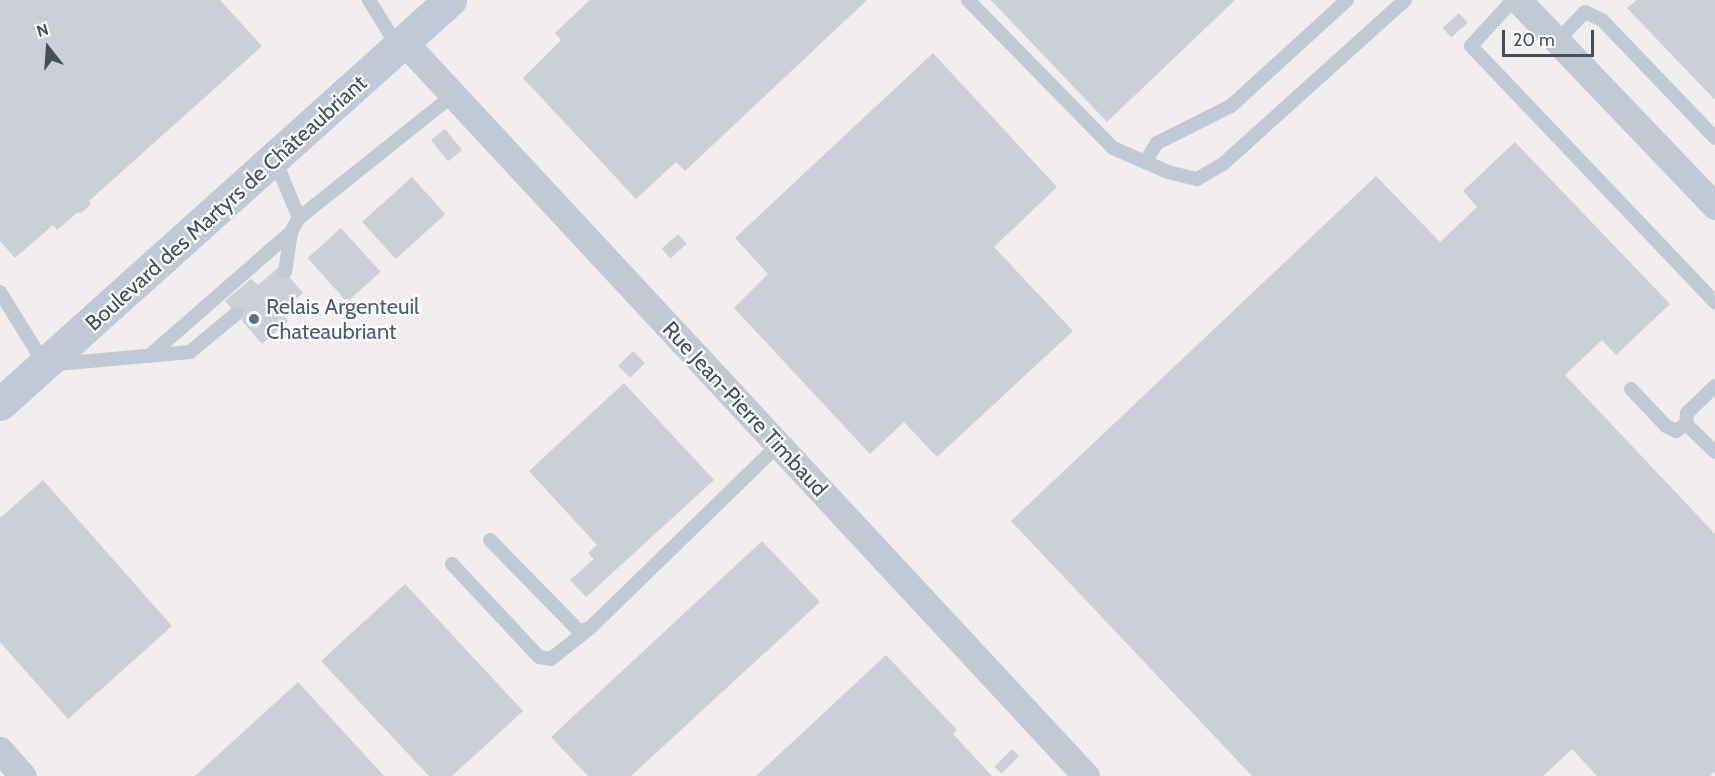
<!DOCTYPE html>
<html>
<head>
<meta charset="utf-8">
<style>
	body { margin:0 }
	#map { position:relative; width:1715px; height:776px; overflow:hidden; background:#f1eeed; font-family:Cabin,sans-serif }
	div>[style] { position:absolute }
	.building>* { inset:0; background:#cccfd6; transform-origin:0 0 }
	.service>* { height:14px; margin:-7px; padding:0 7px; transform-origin:7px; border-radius:7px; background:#c0c9d4 }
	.minor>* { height:27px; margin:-13.5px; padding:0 13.5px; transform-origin:13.5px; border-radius:13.5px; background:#c0c9d4 }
	.secondary>* { height:33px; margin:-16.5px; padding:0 16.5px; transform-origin:16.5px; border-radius:16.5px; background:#bfc9d8 }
	.dots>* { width:16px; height:16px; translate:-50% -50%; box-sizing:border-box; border:3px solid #fff; border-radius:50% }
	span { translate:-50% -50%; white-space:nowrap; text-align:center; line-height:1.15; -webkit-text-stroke:4.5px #fff; paint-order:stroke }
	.street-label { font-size:22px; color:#454f5c }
	.service-label { font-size:22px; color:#4e5e75 }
	.left { translate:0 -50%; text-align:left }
	.north { position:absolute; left:18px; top:18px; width:60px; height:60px; -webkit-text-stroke:4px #fff; paint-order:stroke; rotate:343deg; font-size:16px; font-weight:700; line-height:24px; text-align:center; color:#454f5c }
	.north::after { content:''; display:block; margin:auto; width:21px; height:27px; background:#454f5c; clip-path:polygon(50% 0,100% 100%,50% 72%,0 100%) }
	.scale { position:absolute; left:1502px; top:30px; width:92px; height:27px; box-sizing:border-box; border:3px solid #454f5c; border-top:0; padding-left:8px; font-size:18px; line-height:21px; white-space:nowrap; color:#454f5c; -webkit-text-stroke:4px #fff; paint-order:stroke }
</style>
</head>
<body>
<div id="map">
	<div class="building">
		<div style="clip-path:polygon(0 0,220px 0,262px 46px,89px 201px,91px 204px,80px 214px,78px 212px,57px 230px,53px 225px,15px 258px,0 241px)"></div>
		<div style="clip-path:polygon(590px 0,867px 0,685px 171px,676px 162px,636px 199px,523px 78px,561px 40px,555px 33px)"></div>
		<div style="clip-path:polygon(991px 0,1235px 0,1107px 122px)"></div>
		<div style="clip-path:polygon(1637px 0,1715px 0,1715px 100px,1627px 8px)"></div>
		<div style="left:1459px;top:13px;width:13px;height:22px;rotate:48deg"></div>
		<div style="clip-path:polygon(933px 53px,1057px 187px,994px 247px,1073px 331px,937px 457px,904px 422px,870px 454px,734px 308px,768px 274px,735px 238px)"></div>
		<div style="left:445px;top:129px;width:27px;height:18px;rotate:51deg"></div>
		<div style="clip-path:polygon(1515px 142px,1670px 304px,1616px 355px,1602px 340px,1565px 375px,1715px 534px,1715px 771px,1710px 776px,1597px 776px,1572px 749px,1543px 776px,1252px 776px,1011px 521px,1376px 176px,1440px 242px,1477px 207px,1463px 191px)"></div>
		<div style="left:412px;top:177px;width:50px;height:67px;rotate:48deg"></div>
		<div style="left:341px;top:228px;width:59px;height:45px;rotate:48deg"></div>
		<div style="left:678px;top:234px;width:13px;height:22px;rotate:48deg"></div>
		<div style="clip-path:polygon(280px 266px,303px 293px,280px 312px,288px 321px,262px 344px,225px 301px,251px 279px,258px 285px)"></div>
		<div style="left:633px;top:351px;width:17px;height:21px;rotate:45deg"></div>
		<div style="clip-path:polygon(624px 383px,714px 480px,586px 597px,570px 580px,594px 559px,588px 553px,597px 545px,529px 471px)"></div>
		<div style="clip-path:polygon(43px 480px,172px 626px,68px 719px,0 642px,0 518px)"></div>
		<div style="clip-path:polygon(762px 541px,820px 602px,631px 776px,588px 776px,551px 737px)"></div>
		<div style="clip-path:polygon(405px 584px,523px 711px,452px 776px,429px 776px,321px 661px)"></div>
		<div style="clip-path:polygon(886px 655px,957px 730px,953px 734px,992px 776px,756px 776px)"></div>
		<div style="clip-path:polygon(298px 682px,384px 776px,195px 776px)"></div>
		<div style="left:1012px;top:749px;width:10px;height:25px;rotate:45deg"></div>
	</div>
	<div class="service">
		<div style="left:369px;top:0;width:55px;rotate:58.3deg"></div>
		<div style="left:968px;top:0;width:207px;rotate:45.6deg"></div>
		<div style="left:1113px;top:148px;width:60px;rotate:23.6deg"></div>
		<div style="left:1168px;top:172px;width:30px;rotate:14deg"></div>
		<div style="left:1197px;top:179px;width:30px;rotate:-30deg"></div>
		<div style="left:1223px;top:164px;width:245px;rotate:-42deg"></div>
		<div style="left:1513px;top:0;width:62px;rotate:132.4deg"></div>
		<div style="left:1471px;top:46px;width:354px;rotate:46.4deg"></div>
		<div style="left:1557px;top:41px;width:40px;rotate:-46deg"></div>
		<div style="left:1585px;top:12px;width:19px;rotate:25deg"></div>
		<div style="left:1602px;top:20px;width:163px;rotate:46.2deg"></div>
		<div style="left:275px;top:160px;width:63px;rotate:67.5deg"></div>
		<div style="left:299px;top:218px;width:16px;rotate:120deg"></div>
		<div style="left:291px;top:232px;width:40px;rotate:98.5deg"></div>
		<div style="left:1146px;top:161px;width:21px;rotate:-59deg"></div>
		<div style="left:1157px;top:143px;width:83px;rotate:-26.6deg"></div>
		<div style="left:1231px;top:106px;width:157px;rotate:-42.4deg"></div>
		<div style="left:299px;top:218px;width:197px;rotate:-38.6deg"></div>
		<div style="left:0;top:292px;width:86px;rotate:58.3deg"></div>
		<div style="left:45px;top:365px;width:146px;rotate:-5.1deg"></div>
		<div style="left:190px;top:352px;width:60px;rotate:-39.6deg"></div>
		<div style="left:149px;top:356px;width:189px;rotate:-41.1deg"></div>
		<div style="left:1715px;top:386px;width:39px;rotate:136deg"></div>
		<div style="left:1687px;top:413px;width:11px;rotate:95deg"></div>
		<div style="left:1686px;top:424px;width:40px;rotate:44deg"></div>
		<div style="left:1631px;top:389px;width:51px;rotate:46.6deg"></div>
		<div style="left:1666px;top:426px;width:11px;rotate:27deg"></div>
		<div style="left:1676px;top:431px;width:12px;rotate:-35deg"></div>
		<div style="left:490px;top:540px;width:127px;rotate:45.6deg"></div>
		<div style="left:579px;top:631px;width:11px;rotate:-15deg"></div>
		<div style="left:590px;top:628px;width:262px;rotate:-44.2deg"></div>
		<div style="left:452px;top:564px;width:127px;rotate:46.9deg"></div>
		<div style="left:539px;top:657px;width:12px;rotate:9deg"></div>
		<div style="left:551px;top:659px;width:50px;rotate:-38.5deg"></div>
	</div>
	<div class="minor">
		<div style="left:1518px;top:0;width:285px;rotate:46.3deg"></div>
		<div style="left:404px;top:42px;width:1002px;rotate:47.1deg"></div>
		<div style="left:0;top:750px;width:35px;rotate:49deg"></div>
	</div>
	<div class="secondary">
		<div style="left:0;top:404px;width:605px;rotate:-41.92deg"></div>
	</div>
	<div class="dots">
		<div style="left:254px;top:319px;background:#5c6f8a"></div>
	</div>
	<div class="street-label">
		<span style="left:226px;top:203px;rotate:-42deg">Boulevard des Martyrs de Châteaubriant</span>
		<span style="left:745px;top:409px;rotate:47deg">Rue Jean-Pierre Timbaud</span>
	</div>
	<div class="service-label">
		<span class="left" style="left:266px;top:319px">Relais Argenteuil<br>Chateaubriant</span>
	</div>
	<div class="north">N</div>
	<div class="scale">20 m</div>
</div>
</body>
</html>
